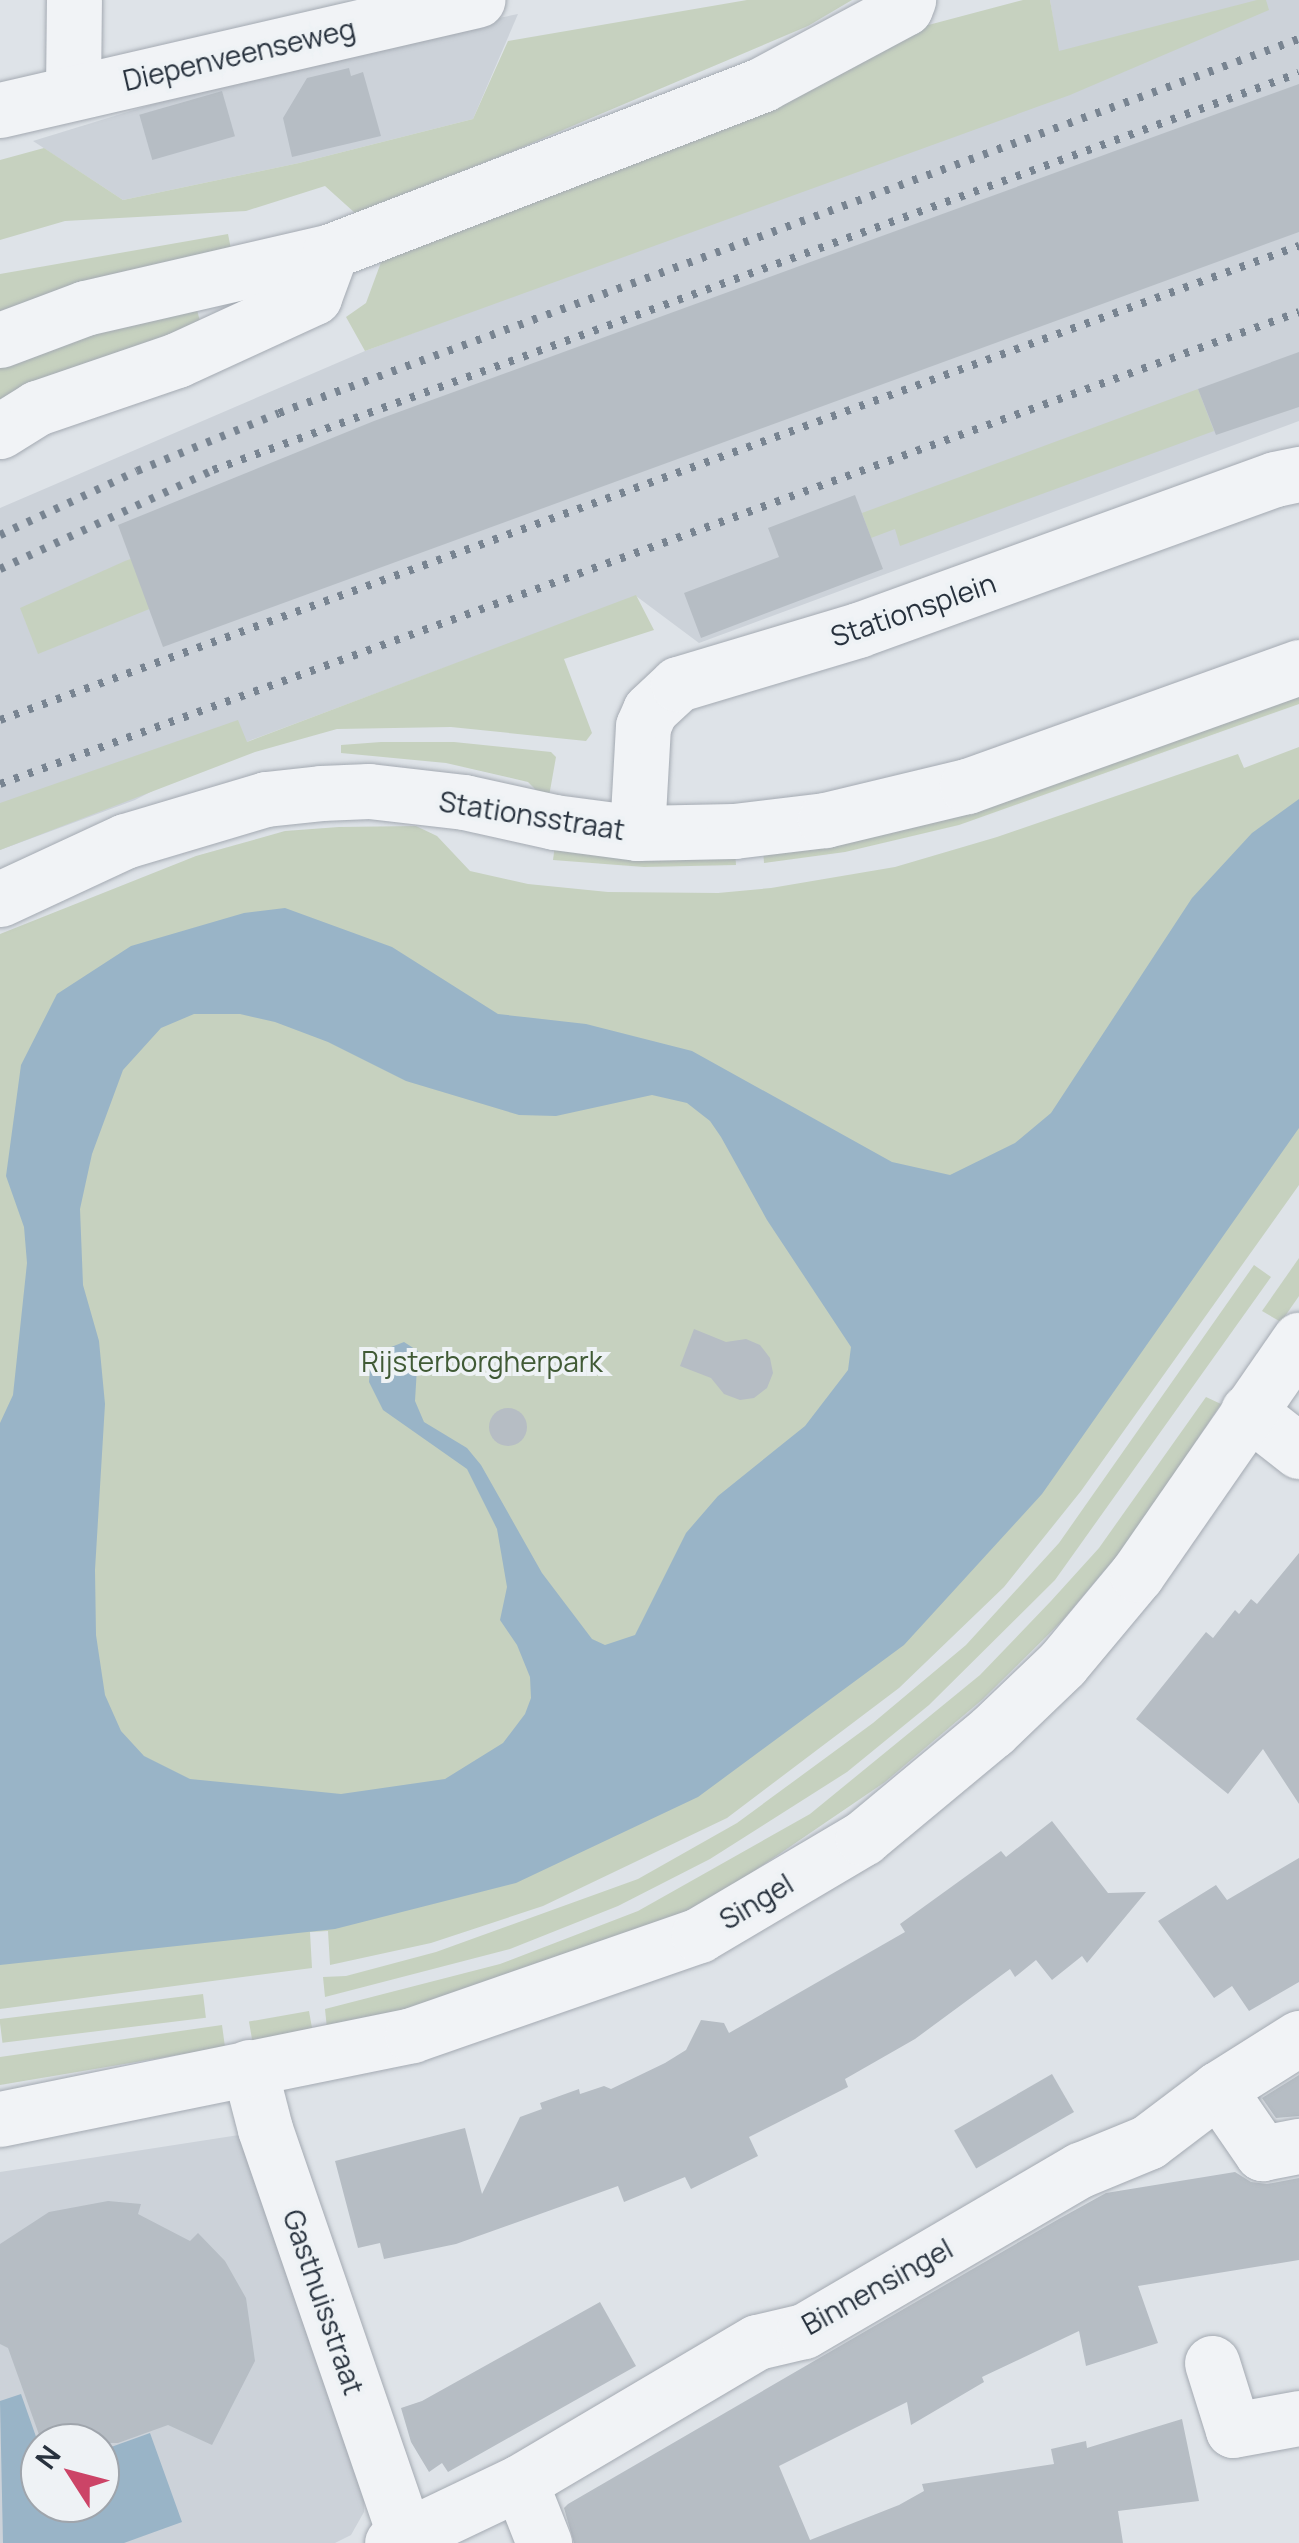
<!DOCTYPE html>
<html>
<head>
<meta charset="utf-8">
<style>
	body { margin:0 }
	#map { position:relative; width:1299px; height:2543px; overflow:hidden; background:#dee3e8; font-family:Manrope,sans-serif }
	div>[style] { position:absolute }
	.built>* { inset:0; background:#ccd2d9 }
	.green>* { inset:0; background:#c6d1bf; transform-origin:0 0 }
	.water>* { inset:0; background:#99b4c7 }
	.building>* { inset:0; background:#b6bdc4; transform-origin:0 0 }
	.round { border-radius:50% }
	.roads { filter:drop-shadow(0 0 2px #a4aab2) drop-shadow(0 0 2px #a4aab2) }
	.minor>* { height:55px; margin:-27.5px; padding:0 27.5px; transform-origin:27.5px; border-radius:27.5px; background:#f1f3f6 }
	.rail>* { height:8px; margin-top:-4px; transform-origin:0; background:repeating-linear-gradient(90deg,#788491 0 5px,transparent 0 15px) }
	span { translate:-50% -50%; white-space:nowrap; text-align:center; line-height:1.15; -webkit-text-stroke:8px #eef2f5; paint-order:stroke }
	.street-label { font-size:28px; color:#28323e }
	.park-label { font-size:28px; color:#405a35 }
	.north { position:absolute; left:20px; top:2423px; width:100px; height:100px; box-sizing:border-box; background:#eef2f5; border:2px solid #9fa5ac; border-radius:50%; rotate:306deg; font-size:28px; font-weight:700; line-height:40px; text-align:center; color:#28323e }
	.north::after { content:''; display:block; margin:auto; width:35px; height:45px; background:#cc4467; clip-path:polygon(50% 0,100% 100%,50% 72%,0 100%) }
</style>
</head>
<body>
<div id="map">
	<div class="built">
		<div style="clip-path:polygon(1050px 0,1299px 0,1299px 421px,699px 643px,636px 596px,251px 740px,135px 800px,0 850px,0 508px,365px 351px,531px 289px,1058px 51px)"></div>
		<div style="clip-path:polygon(518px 14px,473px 119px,299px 163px,123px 200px,33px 141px,300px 59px)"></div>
		<div style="clip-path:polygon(evenodd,239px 2135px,365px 2483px,364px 2512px,351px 2535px,335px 2543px,0 2543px,0 2172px,239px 2135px,40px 2443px,100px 2443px,100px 2503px,40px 2503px,40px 2443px)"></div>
	</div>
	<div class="green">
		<div style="clip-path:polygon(747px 0,852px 0,808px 26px,511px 152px,355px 213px,325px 186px,246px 211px,65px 221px,0 240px,0 160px,44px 148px,123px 200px,299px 163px,473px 119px,508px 41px)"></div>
		<div style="clip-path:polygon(1023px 0,1050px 0,1059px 51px,1257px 0,1266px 0,1269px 10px,1070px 95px,365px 351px,346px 317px,366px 303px,387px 246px,917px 28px)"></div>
		<div style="clip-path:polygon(228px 234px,231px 249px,0 311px,0 274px)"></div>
		<div style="clip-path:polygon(196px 306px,203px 333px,0 415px,0 356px)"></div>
		<div style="clip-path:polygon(1198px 389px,1214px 431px,900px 546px,895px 529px,871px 538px,862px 513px)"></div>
		<div style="clip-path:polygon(262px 511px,278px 557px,38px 654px,20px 608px,125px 561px)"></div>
		<div style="clip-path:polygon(636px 595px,654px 630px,564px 659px,592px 733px,586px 741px,451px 727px,337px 729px,255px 752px,0 850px,0 803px,238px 720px,247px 742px)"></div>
		<div style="clip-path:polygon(1299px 689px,1299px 704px,959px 825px,845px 852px,764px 863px,763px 849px)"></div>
		<div style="clip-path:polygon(381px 742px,454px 742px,551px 752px,556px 757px,548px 802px,528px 782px,446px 763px,341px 753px,341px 745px)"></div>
		<div style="clip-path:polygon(1299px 747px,1299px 1185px,1081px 1491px,1004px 1587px,899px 1688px,727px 1818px,543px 1906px,431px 1943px,330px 1965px,328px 1931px,310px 1932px,312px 1968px,0 2009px,0 934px,196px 856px,285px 831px,339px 827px,416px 826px,437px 836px,470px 871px,528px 884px,608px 892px,718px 893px,771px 888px,895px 867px,997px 837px,1238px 754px,1244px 768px)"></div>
		<div style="clip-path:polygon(555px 845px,735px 850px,736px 865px,644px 867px,553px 860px)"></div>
		<div style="clip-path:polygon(1299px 1258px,1299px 1296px,1281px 1322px,1262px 1311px)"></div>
		<div style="clip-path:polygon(1254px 1265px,1271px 1277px,1055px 1580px,929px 1705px,847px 1772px,710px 1859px,618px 1906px,510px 1949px,325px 1997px,323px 1977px,346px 1976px,436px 1952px,638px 1879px,737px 1823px,873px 1723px,966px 1645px,1059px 1543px)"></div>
		<div style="clip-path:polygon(1206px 1397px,1221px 1404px,1130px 1540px,1063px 1620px,983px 1699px,885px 1782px,710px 1901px,513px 1985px,327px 2029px,325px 2009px,500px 1964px,638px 1911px,810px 1814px,980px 1675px,1051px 1601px,1099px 1548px)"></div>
		<div style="left:203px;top:1994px;width:24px;height:205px;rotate:83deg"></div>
		<div style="left:309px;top:2011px;width:22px;height:61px;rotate:80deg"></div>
		<div style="clip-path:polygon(222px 2025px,225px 2047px,0 2085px,0 2057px)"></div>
	</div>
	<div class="water">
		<div style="clip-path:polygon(evenodd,1299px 799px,1299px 1128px,1042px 1494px,904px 1645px,698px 1797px,516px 1883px,335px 1929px,0 1965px,0 1423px,13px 1395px,27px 1263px,24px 1227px,6px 1176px,21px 1065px,57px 994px,131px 946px,244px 913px,285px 908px,392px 947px,498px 1014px,586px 1024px,692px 1051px,892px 1162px,950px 1175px,1015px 1143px,1051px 1113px,1192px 898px,1252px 833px,1299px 799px,194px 1014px,240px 1014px,275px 1022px,328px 1042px,406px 1081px,519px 1115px,556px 1116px,652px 1095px,687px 1103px,710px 1121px,721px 1137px,767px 1220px,851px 1347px,848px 1370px,805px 1426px,718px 1496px,686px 1533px,635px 1635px,605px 1645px,592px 1639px,542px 1573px,481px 1465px,467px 1448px,424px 1422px,415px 1401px,418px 1351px,404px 1342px,381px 1351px,370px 1368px,369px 1382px,383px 1410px,467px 1469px,497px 1529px,507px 1587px,500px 1620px,517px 1645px,530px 1677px,531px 1698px,525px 1714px,503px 1743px,445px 1779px,341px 1794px,190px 1779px,144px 1756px,121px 1731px,105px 1695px,96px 1635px,95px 1570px,105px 1404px,99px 1341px,83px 1285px,80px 1209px,92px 1154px,123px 1070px,161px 1028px,194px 1014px)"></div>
		<div style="clip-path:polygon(21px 2394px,40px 2448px,40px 2503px,100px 2503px,100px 2451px,150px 2433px,182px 2522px,124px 2543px,3px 2543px,0 2401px)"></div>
	</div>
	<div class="building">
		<div style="clip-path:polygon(349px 68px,351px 76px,363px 72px,381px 136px,292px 157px,283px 118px,307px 78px)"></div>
		<div style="clip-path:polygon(1299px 84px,1299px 232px,163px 647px,118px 525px,374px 421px)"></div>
		<div style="left:222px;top:91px;width:47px;height:86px;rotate:74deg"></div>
		<div style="clip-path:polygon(1299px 352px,1299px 407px,1216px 435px,1198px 389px)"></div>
		<div style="clip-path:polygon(855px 495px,883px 569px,701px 638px,684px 593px,779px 557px,768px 528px)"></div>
		<div style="clip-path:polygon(694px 1329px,726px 1342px,746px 1339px,760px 1345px,770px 1358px,773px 1373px,767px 1388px,754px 1398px,740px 1400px,724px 1394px,711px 1378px,680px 1366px)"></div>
		<div class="round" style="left:489px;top:1408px;width:38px;height:38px"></div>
		<div style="clip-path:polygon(1299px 1553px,1299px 1804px,1263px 1749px,1228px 1794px,1136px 1719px,1206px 1632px,1213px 1638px,1235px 1610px,1239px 1614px,1251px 1599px,1257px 1604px)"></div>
		<div style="clip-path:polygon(1052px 1821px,1108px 1893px,1146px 1892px,1087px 1963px,1082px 1956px,1052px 1980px,1036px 1960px,1015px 1977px,1010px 1969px,915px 2039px,845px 2079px,848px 2087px,749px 2137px,758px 2156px,691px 2189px,685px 2177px,624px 2202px,618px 2186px,456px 2244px,384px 2259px,380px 2243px,358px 2248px,335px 2161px,465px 2128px,482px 2194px,520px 2117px,542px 2109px,540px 2103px,579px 2089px,580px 2094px,604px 2086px,611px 2089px,665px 2063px,686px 2050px,701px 2020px,724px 2023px,729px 2033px,905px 1932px,900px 1924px,1001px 1851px,1006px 1857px)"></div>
		<div style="clip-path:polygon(1299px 1858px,1299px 1982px,1249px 2011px,1232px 1986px,1214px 1998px,1158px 1921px,1216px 1885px,1227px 1900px)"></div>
		<div style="left:1052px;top:2074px;width:44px;height:113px;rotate:60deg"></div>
		<div style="clip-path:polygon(1299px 2075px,1299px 2116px,1276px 2118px,1262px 2098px)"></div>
		<div style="clip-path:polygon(1235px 2172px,1251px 2182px,1267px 2184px,1299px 2178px,1299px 2260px,1138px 2286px,1158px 2343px,1086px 2366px,1079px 2331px,982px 2377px,984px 2382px,911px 2425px,907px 2402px,779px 2466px,810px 2540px,899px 2505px,924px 2491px,922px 2484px,1054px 2464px,1051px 2449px,1086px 2441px,1087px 2448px,1182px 2419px,1199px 2501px,1118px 2511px,1123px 2543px,574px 2543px,564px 2508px,568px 2504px,1057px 2220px,1106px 2193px)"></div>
		<div style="clip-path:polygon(108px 2201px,141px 2204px,138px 2214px,190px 2241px,198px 2233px,225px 2261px,246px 2298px,255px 2361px,212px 2445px,168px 2425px,118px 2443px,42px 2443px,8px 2348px,0 2344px,0 2244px,49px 2212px)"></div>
		<div style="clip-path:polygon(600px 2302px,636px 2366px,448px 2472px,442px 2463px,429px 2472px,411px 2442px,401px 2408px,422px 2401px)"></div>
	</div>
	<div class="roads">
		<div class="minor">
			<div style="left:73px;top:91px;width:91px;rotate:-89.4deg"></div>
			<div style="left:0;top:110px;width:490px;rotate:-13deg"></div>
			<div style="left:0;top:340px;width:91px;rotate:-20.6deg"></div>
			<div style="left:85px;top:308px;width:253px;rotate:-13deg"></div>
			<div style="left:331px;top:251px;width:463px;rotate:-21.1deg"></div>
			<div style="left:763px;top:84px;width:161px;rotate:-28.2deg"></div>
			<div style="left:905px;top:8px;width:9px;rotate:-69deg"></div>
			<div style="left:0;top:431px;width:44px;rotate:-31.9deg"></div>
			<div style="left:37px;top:408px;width:148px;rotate:-18.9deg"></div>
			<div style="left:177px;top:360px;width:151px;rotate:-24.7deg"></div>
			<div style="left:314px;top:297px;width:49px;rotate:-69.7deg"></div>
			<div style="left:637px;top:833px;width:107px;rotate:-86.8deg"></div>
			<div style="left:643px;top:726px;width:17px;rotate:-66deg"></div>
			<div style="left:650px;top:710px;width:38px;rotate:-43deg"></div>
			<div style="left:678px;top:684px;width:188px;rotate:-16.7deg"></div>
			<div style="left:858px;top:630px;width:443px;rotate:-19.9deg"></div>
			<div style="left:1275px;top:479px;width:25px;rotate:-12deg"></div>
			<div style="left:0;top:899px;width:138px;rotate:-24.9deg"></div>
			<div style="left:125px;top:841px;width:147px;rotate:-16.6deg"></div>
			<div style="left:266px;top:799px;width:55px;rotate:-6.2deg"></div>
			<div style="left:321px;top:793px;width:48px;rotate:-2.4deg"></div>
			<div style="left:369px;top:791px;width:96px;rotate:6.6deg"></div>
			<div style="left:464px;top:802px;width:92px;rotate:12.5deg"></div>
			<div style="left:554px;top:822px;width:84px;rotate:7.5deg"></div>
			<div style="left:637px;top:833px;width:97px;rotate:-1.2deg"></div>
			<div style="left:734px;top:831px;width:92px;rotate:-6.9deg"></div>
			<div style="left:825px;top:820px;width:146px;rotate:-13.5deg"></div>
			<div style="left:967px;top:786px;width:353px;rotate:-19.7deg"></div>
			<div style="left:1248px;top:1411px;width:65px;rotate:38.1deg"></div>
			<div style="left:249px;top:2067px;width:64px;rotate:75.5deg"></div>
			<div style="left:265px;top:2129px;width:430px;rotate:71deg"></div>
			<div style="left:1218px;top:2089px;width:78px;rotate:55.5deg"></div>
			<div style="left:1262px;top:2153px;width:38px;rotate:-11deg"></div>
			<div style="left:0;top:2119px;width:420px;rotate:-11.5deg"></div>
			<div style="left:412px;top:2035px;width:304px;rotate:-19.2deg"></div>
			<div style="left:699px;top:1935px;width:191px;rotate:-30.6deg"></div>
			<div style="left:863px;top:1838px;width:168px;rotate:-39.7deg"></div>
			<div style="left:992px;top:1731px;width:97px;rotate:-43.7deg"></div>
			<div style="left:1062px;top:1664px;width:117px;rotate:-50.2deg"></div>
			<div style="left:1137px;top:1574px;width:285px;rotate:-55.3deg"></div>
			<div style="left:1212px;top:2363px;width:70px;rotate:72.6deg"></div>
			<div style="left:1233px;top:2430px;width:67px;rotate:-10.3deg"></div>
			<div style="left:520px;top:2482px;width:66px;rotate:68.5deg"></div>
			<div style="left:392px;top:2543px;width:142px;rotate:-25.5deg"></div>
			<div style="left:520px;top:2482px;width:275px;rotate:-30.6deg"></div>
			<div style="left:757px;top:2342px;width:48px;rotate:-13.2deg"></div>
			<div style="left:804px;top:2331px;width:320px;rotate:-30.3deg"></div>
			<div style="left:1080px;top:2170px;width:74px;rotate:-22.4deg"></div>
			<div style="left:1148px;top:2142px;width:88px;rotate:-37.1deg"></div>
			<div style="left:1218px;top:2089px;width:96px;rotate:-32.2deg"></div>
		</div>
	</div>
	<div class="rail">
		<div style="left:0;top:535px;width:151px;rotate:-25deg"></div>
		<div style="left:137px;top:471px;width:153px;rotate:-22.2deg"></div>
		<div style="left:279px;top:413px;width:1086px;rotate:-20.14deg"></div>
		<div style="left:0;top:569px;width:235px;rotate:-24.9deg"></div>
		<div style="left:213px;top:470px;width:1156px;rotate:-20.08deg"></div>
		<div style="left:0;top:720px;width:1383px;rotate:-20.05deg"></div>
		<div style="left:0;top:784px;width:1382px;rotate:-19.97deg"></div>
	</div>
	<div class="street-label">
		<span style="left:239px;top:54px;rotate:-13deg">Diepenveenseweg</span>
		<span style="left:913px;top:609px;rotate:-19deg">Stationsplein</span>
		<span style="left:532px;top:815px;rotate:9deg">Stationsstraat</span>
		<span style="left:756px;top:1901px;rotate:-31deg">Singel</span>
		<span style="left:877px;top:2286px;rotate:-29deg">Binnensingel</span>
		<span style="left:324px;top:2302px;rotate:71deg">Gasthuisstraat</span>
	</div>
	<div class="park-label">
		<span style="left:482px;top:1361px">Rijsterborgherpark</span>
	</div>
	<div class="north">N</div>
</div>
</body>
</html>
